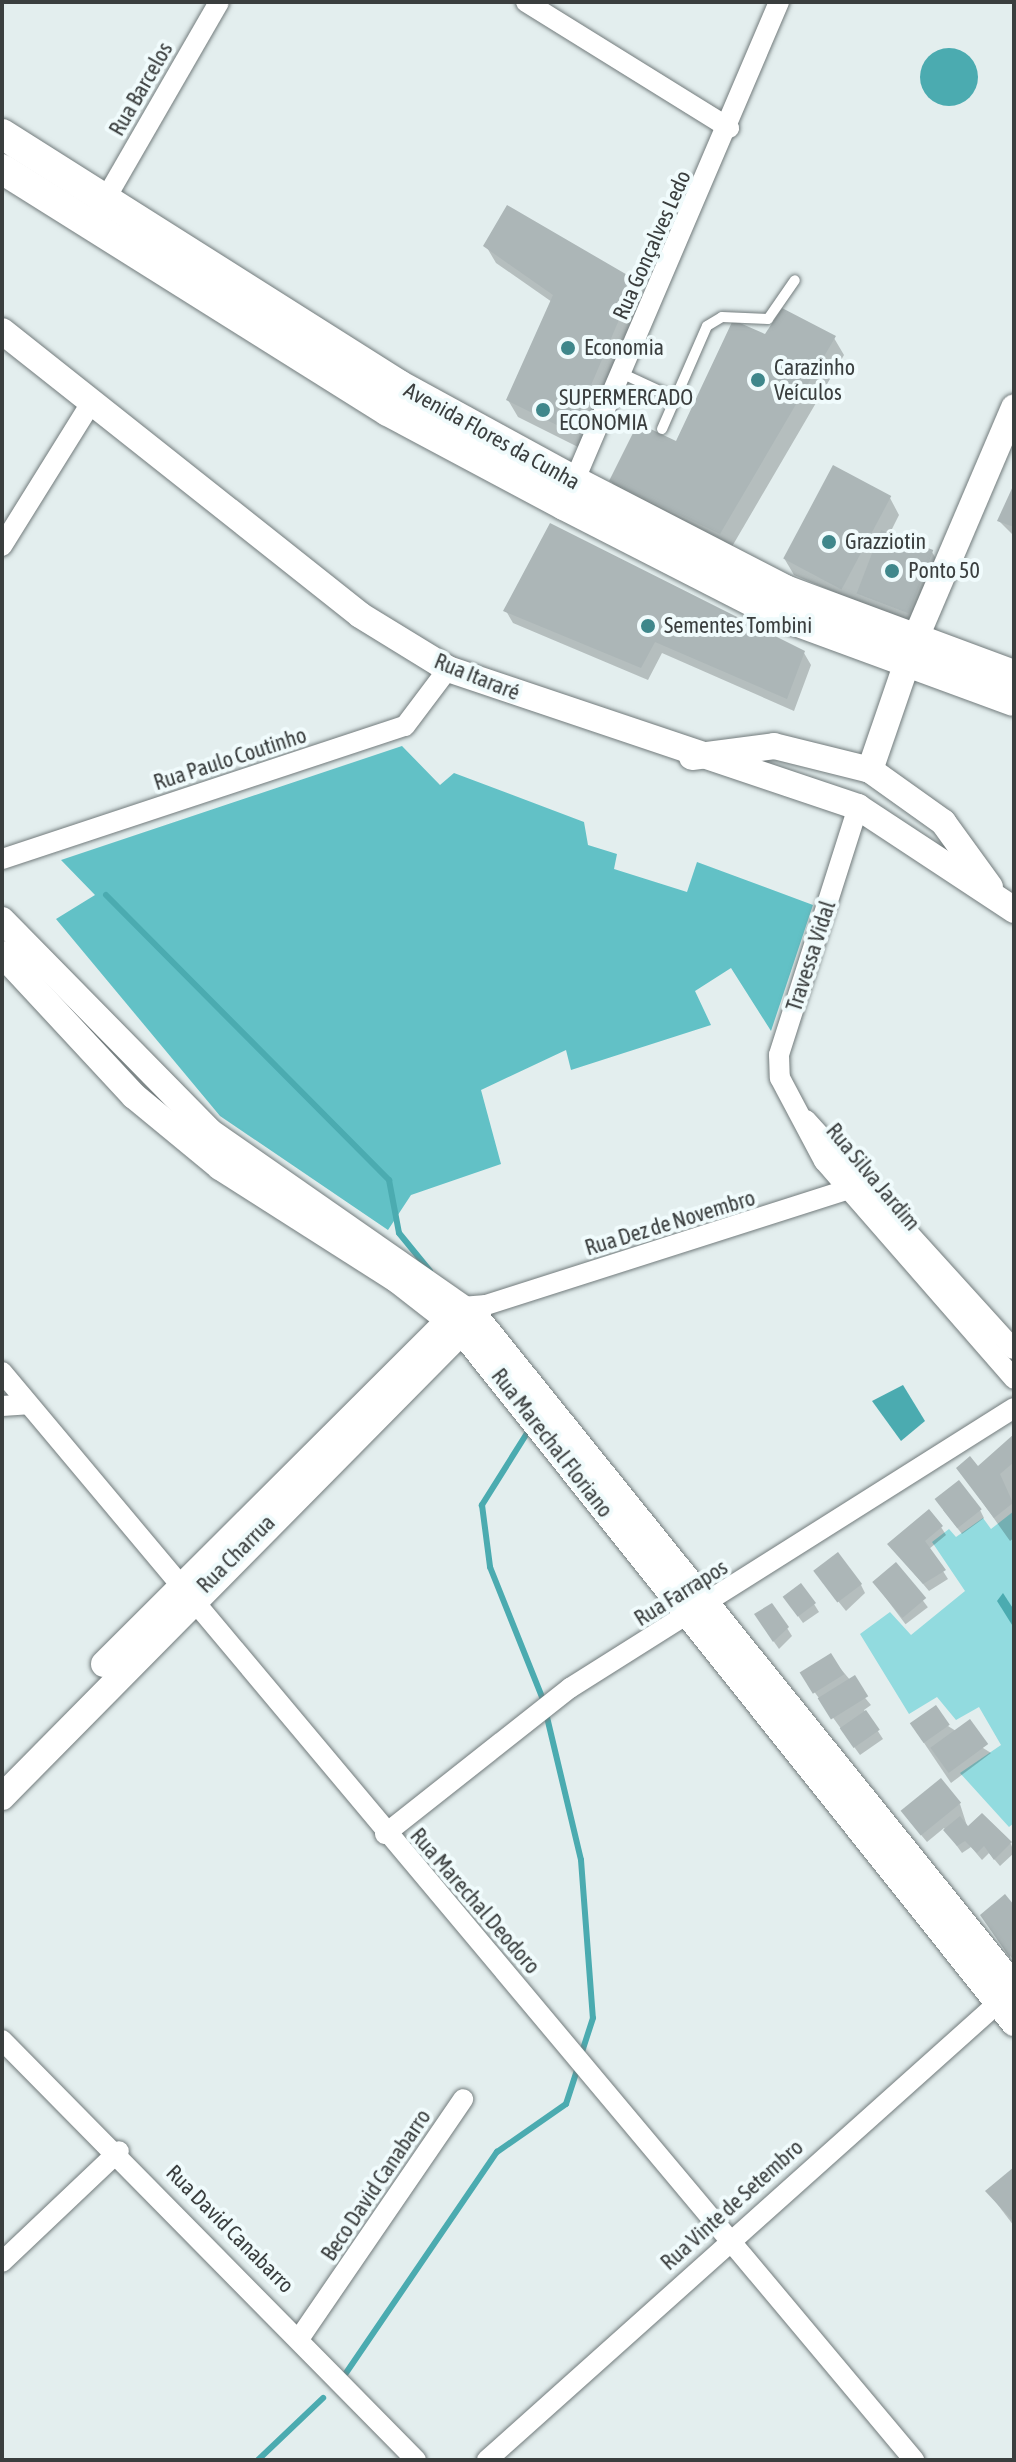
<!DOCTYPE html>
<html>
<head>
<meta charset="utf-8">
<style>
	body { margin:0 }
	#map { position:relative; width:1016px; height:2462px; overflow:hidden; background:#e3eeee; font-family:"Asap Condensed",sans-serif }
	div>[style] { position:absolute }
	.green>* { inset:0; background:#92dbdf }
	.forest>* { inset:0; background:#62c1c6 }
	.water>* { inset:0; background:#4babb0 }
	.round { border-radius:50% }
	.shadow>* { inset:0; background:#0003; transform-origin:0 0 }
	.stream>* { height:6px; margin:-3px; padding:0 3px; transform-origin:3px; border-radius:3px; background:#4babb0 }
	.building>* { inset:0; background:#acb6b7; transform-origin:0 0 }
	.roads { filter:drop-shadow(0 0 2px #727b7c) drop-shadow(0 0 2px #727b7c) }
	.service>* { height:10px; margin:-5px; padding:0 5px; transform-origin:5px; border-radius:5px; background:#fff }
	.minor>* { height:20px; margin:-10px; padding:0 10px; transform-origin:10px; border-radius:10px; background:#fff }
	.tertiary>* { height:26px; margin:-13px; padding:0 13px; transform-origin:13px; border-radius:13px; background:#fff }
	.secondary>* { height:30px; margin:-15px; padding:0 15px; transform-origin:15px; border-radius:15px; background:#fff }
	.dots>* { width:22px; height:22px; translate:-50% -50%; box-sizing:border-box; border:4px solid #f0fbfc; border-radius:50% }
	span { translate:-50% -50%; white-space:nowrap; text-align:center; line-height:1.15; -webkit-text-stroke:8px #f0fbfc; paint-order:stroke }
	.street-label { font-size:22px; color:#3a3e3e }
	.poi-label { font-size:22px; color:#3a3e3e }
	.left { translate:0 -50%; text-align:left }
	.frame { position:absolute; inset:0; border:4px solid #3a3e3e; pointer-events:none }
</style>
</head>
<body>
<div id="map">
	<div class="green">
		<div style="clip-path:polygon(1014px 1511px,1014px 1823px,1009px 1827px,960px 1773px,1001px 1745px,979px 1707px,956px 1720px,937px 1697px,909px 1714px,860px 1634px,890px 1612px,911px 1635px,965px 1591px,932px 1542px,949px 1529px,956px 1537px,983px 1518px,991px 1529px)"></div>
	</div>
	<div class="forest">
		<div style="clip-path:polygon(402px 746px,440px 785px,454px 773px,584px 822px,588px 845px,617px 854px,614px 869px,687px 892px,697px 862px,813px 905px,771px 1031px,731px 968px,695px 991px,711px 1025px,571px 1070px,566px 1050px,481px 1090px,501px 1164px,411px 1195px,388px 1230px,220px 1116px,56px 919px,95px 895px,61px 860px)"></div>
	</div>
	<div class="water">
		<div class="round" style="left:920px;top:48px;width:58px;height:58px"></div>
		<div style="clip-path:polygon(903px 1385px,925px 1421px,901px 1441px,872px 1401px)"></div>
		<div style="clip-path:polygon(1003px 1593px,1014px 1610px,1014px 1628px,997px 1601px)"></div>
	</div>
	<div class="shadow">
		<div style="clip-path:polygon(486px 246px,634px 281px,644px 298px,580px 448px,518px 417px,508px 400px,552px 302px,496px 263px)"></div>
		<div style="clip-path:polygon(766px 336px,834px 338px,844px 355px,730px 550px,621px 498px,611px 481px,677px 444px)"></div>
		<div style="clip-path:polygon(1014px 489px,1014px 536px,999px 521px)"></div>
		<div style="clip-path:polygon(890px 498px,899px 515px,889px 535px,932px 552px,939px 564px,909px 624px,794px 575px,784px 558px)"></div>
		<div style="clip-path:polygon(506px 611px,804px 653px,811px 665px,794px 711px,662px 653px,648px 680px,513px 623px)"></div>
		<div style="clip-path:polygon(1014px 1437px,1014px 1538px,1010px 1541px,958px 1468px,978px 1469px)"></div>
		<div style="clip-path:polygon(943px 1510px,980px 1510px,984px 1518px,962px 1534px)"></div>
		<div style="clip-path:polygon(941px 1527px,946px 1535px,929px 1549px,948px 1579px,929px 1591px,890px 1545px)"></div>
		<div style="left:896px;top:1565px;width:53px;height:28px;rotate:53deg"></div>
		<div style="clip-path:polygon(821px 1580px,861px 1585px,865px 1593px,846px 1611px)"></div>
		<div style="clip-path:polygon(789px 1603px,814px 1604px,819px 1612px,803px 1623px)"></div>
		<div style="clip-path:polygon(761px 1623px,787px 1628px,792px 1636px,779px 1649px)"></div>
		<div style="clip-path:polygon(830px 1656px,871px 1705px,864px 1710px,883px 1739px,860px 1755px,808px 1683px)"></div>
		<div style="clip-path:polygon(948px 1726px,991px 1753px,951px 1783px,916px 1731px)"></div>
		<div style="clip-path:polygon(960px 1804px,968px 1829px,982px 1816px,1011px 1844px,1014px 1853px,1000px 1866px,989px 1853px,982px 1860px,971px 1847px,962px 1853px,944px 1828px,927px 1842px,907px 1818px)"></div>
		<div style="clip-path:polygon(1005px 1896px,1014px 1908px,1014px 1961px,987px 1924px)"></div>
		<div style="clip-path:polygon(1014px 2170px,1014px 2226px,988px 2192px)"></div>
	</div>
	<div class="stream">
		<div style="left:106px;top:895px;width:402px;rotate:45.2deg"></div>
		<div style="left:389px;top:1180px;width:54px;rotate:79.3deg"></div>
		<div style="left:399px;top:1233px;width:49px;rotate:50.8deg"></div>
		<div style="left:529px;top:1430px;width:89px;rotate:122.1deg"></div>
		<div style="left:482px;top:1505px;width:63px;rotate:82.6deg"></div>
		<div style="left:490px;top:1567px;width:145px;rotate:68.2deg"></div>
		<div style="left:546px;top:1713px;width:151px;rotate:76.6deg"></div>
		<div style="left:581px;top:1860px;width:158px;rotate:85.7deg"></div>
		<div style="left:593px;top:2018px;width:39px;rotate:108deg"></div>
		<div style="left:346px;top:2373px;width:268px;rotate:-55.7deg"></div>
		<div style="left:497px;top:2152px;width:84px;rotate:-34.8deg"></div>
		<div style="left:566px;top:2104px;width:40px;rotate:-72deg"></div>
		<div style="left:258px;top:2460px;width:90px;rotate:-43.6deg"></div>
	</div>
	<div class="building">
		<div style="clip-path:polygon(507px 205px,636px 280px,571px 432px,506px 400px,553px 295px,483px 246px)"></div>
		<div style="clip-path:polygon(782px 308px,836px 336px,720px 534px,609px 481px,638px 423px,676px 441px,733px 320px,765px 334px)"></div>
		<div style="left:833px;top:465px;width:66px;height:106px;rotate:28deg"></div>
		<div style="clip-path:polygon(1014px 484px,1014px 527px,997px 521px)"></div>
		<div style="clip-path:polygon(550px 523px,805px 651px,787px 699px,655px 642px,641px 668px,503px 611px)"></div>
		<div style="left:881px;top:530px;width:56px;height:68px;rotate:21deg"></div>
		<div style="clip-path:polygon(1014px 1434px,1014px 1462px,1000px 1474px,1013px 1503px,994px 1518px,956px 1468px,970px 1456px,978px 1466px)"></div>
		<div style="left:959px;top:1480px;width:37px;height:31px;rotate:52deg"></div>
		<div style="clip-path:polygon(929px 1509px,943px 1526px,925px 1541px,946px 1570px,923px 1584px,887px 1544px)"></div>
		<div style="left:838px;top:1552px;width:40px;height:31px;rotate:53deg"></div>
		<div style="left:896px;top:1562px;width:47px;height:31px;rotate:50deg"></div>
		<div style="left:801px;top:1583px;width:25px;height:23px;rotate:53deg"></div>
		<div style="clip-path:polygon(772px 1603px,789px 1627px,773px 1642px,754px 1614px)"></div>
		<div style="left:831px;top:1653px;width:25px;height:37px;rotate:58deg"></div>
		<div style="left:855px;top:1675px;width:25px;height:44px;rotate:58deg"></div>
		<div style="left:936px;top:1705px;width:24px;height:32px;rotate:55deg"></div>
		<div style="left:866px;top:1710px;width:24px;height:32px;rotate:55deg"></div>
		<div style="left:970px;top:1719px;width:31px;height:49px;rotate:54deg"></div>
		<div style="left:941px;top:1778px;width:32px;height:52px;rotate:51deg"></div>
		<div style="clip-path:polygon(982px 1813px,1012px 1842px,994px 1860px,984px 1846px,977px 1853px,965px 1841px,957px 1846px,943px 1830px,960px 1816px,968px 1826px)"></div>
		<div style="clip-path:polygon(1005px 1894px,1014px 1905px,1010px 1958px,980px 1915px)"></div>
		<div style="clip-path:polygon(1014px 2167px,1014px 2222px,985px 2191px)"></div>
	</div>
	<div class="roads">
		<div class="service">
			<div style="left:621px;top:373px;width:60px;rotate:24.8deg"></div>
			<div style="left:662px;top:429px;width:112px;rotate:-66.4deg"></div>
			<div style="left:707px;top:326px;width:17px;rotate:-31deg"></div>
			<div style="left:722px;top:317px;width:46px;rotate:2.5deg"></div>
			<div style="left:768px;top:319px;width:47px;rotate:-55.3deg"></div>
		</div>
		<div class="minor">
			<div style="left:526px;top:2px;width:239px;rotate:31.8deg"></div>
			<div style="left:99px;top:210px;width:240px;rotate:-60deg"></div>
			<div style="left:570px;top:491px;width:532px;rotate:-66.86deg"></div>
			<div style="left:2px;top:546px;width:168px;rotate:-58.1deg"></div>
			<div style="left:858px;top:807px;width:260px;rotate:107.7deg"></div>
			<div style="left:779px;top:1055px;width:23px;rotate:88deg"></div>
			<div style="left:780px;top:1078px;width:94px;rotate:62.1deg"></div>
			<div style="left:824px;top:1161px;width:289px;rotate:48.9deg"></div>
			<div style="left:2px;top:859px;width:424px;rotate:-18.3deg"></div>
			<div style="left:405px;top:726px;width:71px;rotate:-53deg"></div>
			<div style="left:806px;top:1120px;width:309px;rotate:47.8deg"></div>
			<div style="left:462px;top:1307px;width:24px;rotate:-5deg"></div>
			<div style="left:486px;top:1305px;width:401px;rotate:-17.7deg"></div>
			<div style="left:2px;top:1372px;width:1420px;rotate:50.03deg"></div>
			<div style="left:2px;top:1406px;width:26px;rotate:-4deg"></div>
			<div style="left:385px;top:1834px;width:236px;rotate:-38.3deg"></div>
			<div style="left:570px;top:1688px;width:525px;rotate:-32.24deg"></div>
			<div style="left:2px;top:2040px;width:590px;rotate:45.41deg"></div>
			<div style="left:2px;top:2262px;width:161px;rotate:-43.5deg"></div>
			<div style="left:301px;top:2336px;width:287px;rotate:-55.6deg"></div>
			<div style="left:487px;top:2460px;width:699px;rotate:-41.81deg"></div>
		</div>
		<div class="tertiary">
			<div style="left:2px;top:331px;width:457px;rotate:38.4deg"></div>
			<div style="left:360px;top:615px;width:103px;rotate:31.5deg"></div>
			<div style="left:448px;top:669px;width:433px;rotate:18.6deg"></div>
			<div style="left:858px;top:807px;width:187px;rotate:33.4deg"></div>
			<div style="left:692px;top:757px;width:83px;rotate:-7.6deg"></div>
			<div style="left:774px;top:746px;width:99px;rotate:14deg"></div>
			<div style="left:870px;top:770px;width:90px;rotate:35.5deg"></div>
			<div style="left:943px;top:822px;width:80px;rotate:54.1deg"></div>
			<div style="left:870px;top:770px;width:135px;rotate:-71deg"></div>
			<div style="left:914px;top:642px;width:255px;rotate:-66.9deg"></div>
			<div style="left:2px;top:920px;width:296px;rotate:45.5deg"></div>
			<div style="left:209px;top:1131px;width:325px;rotate:34.9deg"></div>
			<div style="left:476px;top:1317px;width:858px;rotate:51.19deg"></div>
			<div style="left:2px;top:954px;width:194px;rotate:47.1deg"></div>
			<div style="left:134px;top:1096px;width:112px;rotate:39.5deg"></div>
			<div style="left:220px;top:1167px;width:209px;rotate:32.5deg"></div>
			<div style="left:396px;top:1279px;width:81px;rotate:38deg"></div>
			<div style="left:460px;top:1329px;width:888px;rotate:51.4deg"></div>
			<div style="left:104px;top:1664px;width:504px;rotate:-44.92deg"></div>
			<div style="left:2px;top:1797px;width:670px;rotate:-45.36deg"></div>
		</div>
		<div class="secondary">
			<div style="left:2px;top:134px;width:470px;rotate:32.3deg"></div>
			<div style="left:399px;top:385px;width:200px;rotate:28.7deg"></div>
			<div style="left:574px;top:481px;width:237px;rotate:27.3deg"></div>
			<div style="left:785px;top:590px;width:244px;rotate:20.4deg"></div>
			<div style="left:2px;top:169px;width:456px;rotate:32.1deg"></div>
			<div style="left:388px;top:411px;width:200px;rotate:28.1deg"></div>
			<div style="left:564px;top:505px;width:239px;rotate:27.1deg"></div>
			<div style="left:777px;top:614px;width:252px;rotate:20.2deg"></div>
		</div>
	</div>
	<div class="dots">
		<div style="left:568px;top:348px;background:#3f878b"></div>
		<div style="left:758px;top:380px;background:#3f878b"></div>
		<div style="left:543px;top:410px;background:#3f878b"></div>
		<div style="left:829px;top:542px;background:#3f878b"></div>
		<div style="left:892px;top:571px;background:#3f878b"></div>
		<div style="left:648px;top:626px;background:#3f878b"></div>
	</div>
	<div class="street-label">
		<span style="left:141px;top:89px;rotate:-60deg">Rua Barcelos</span>
		<span style="left:652px;top:245px;rotate:-66deg">Rua Gonçalves Ledo</span>
		<span style="left:492px;top:436px;rotate:29deg">Avenida Flores da Cunha</span>
		<span style="left:477px;top:677px;rotate:22deg">Rua Itararé</span>
		<span style="left:230px;top:759px;rotate:-18deg">Rua Paulo Coutinho</span>
		<span style="left:811px;top:956px;rotate:-72deg">Travessa Vidal</span>
		<span style="left:873px;top:1177px;rotate:50deg">Rua Silva Jardim</span>
		<span style="left:670px;top:1223px;rotate:-17deg">Rua Dez de Novembro</span>
		<span style="left:552px;top:1443px;rotate:52deg">Rua Marechal Floriano</span>
		<span style="left:236px;top:1554px;rotate:-45deg">Rua Charrua</span>
		<span style="left:681px;top:1593px;rotate:-32deg">Rua Farrapos</span>
		<span style="left:475px;top:1901px;rotate:49deg">Rua Marechal Deodoro</span>
		<span style="left:376px;top:2185px;rotate:-56deg">Beco David Canabarro</span>
		<span style="left:732px;top:2205px;rotate:-42deg">Rua Vinte de Setembro</span>
		<span style="left:230px;top:2229px;rotate:45deg">Rua David Canabarro</span>
	</div>
	<div class="poi-label">
		<span class="left" style="left:584px;top:348px">Economia</span>
		<span class="left" style="left:774px;top:380px">Carazinho<br>Veículos</span>
		<span class="left" style="left:559px;top:410px">SUPERMERCADO<br>ECONOMIA</span>
		<span class="left" style="left:845px;top:542px">Grazziotin</span>
		<span class="left" style="left:908px;top:571px">Ponto 50</span>
		<span class="left" style="left:664px;top:626px">Sementes Tombini</span>
	</div>
	<div class="frame"></div>
</div>
</body>
</html>
